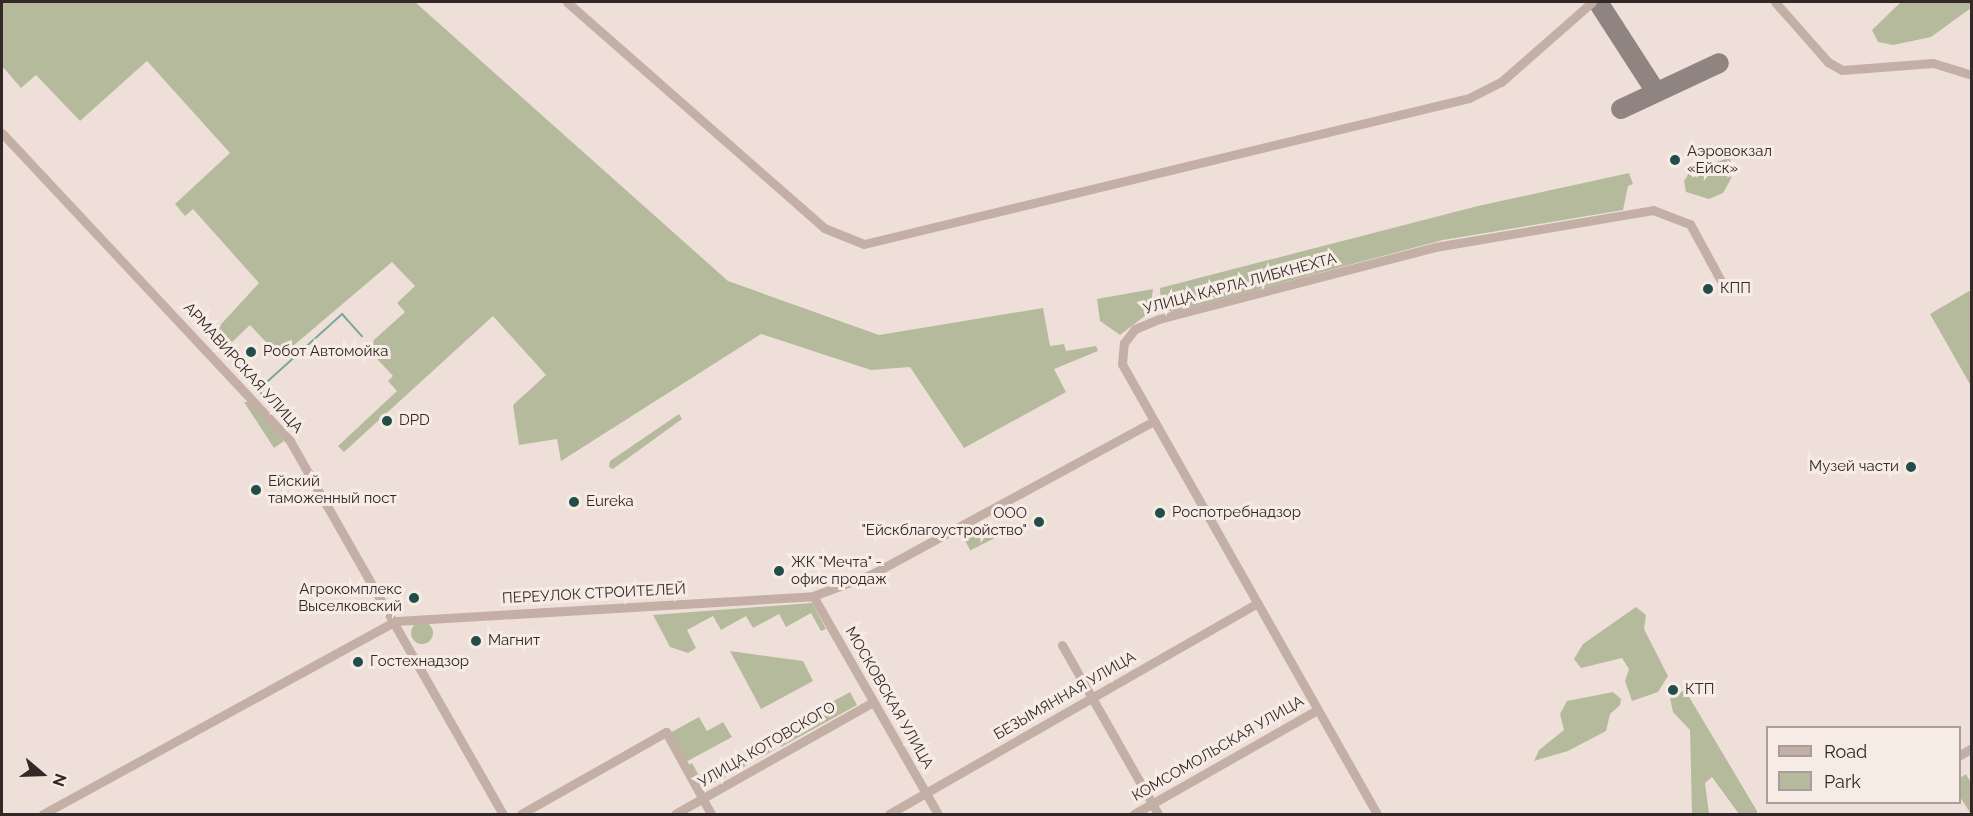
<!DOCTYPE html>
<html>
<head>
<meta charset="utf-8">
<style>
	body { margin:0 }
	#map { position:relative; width:1973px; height:816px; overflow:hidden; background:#eee0d9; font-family:Raleway,sans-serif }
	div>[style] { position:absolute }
	.green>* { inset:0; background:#b6ba9c; transform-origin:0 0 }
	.round { border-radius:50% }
	.stream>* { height:2px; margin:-1px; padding:0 1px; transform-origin:1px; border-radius:1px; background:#7ca7a1 }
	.taxiway>* { height:20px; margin:-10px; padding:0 10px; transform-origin:10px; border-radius:10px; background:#908480 }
	.minor>* { height:9px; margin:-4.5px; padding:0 4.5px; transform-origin:4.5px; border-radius:4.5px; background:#c4afa7 }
	.dots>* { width:16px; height:16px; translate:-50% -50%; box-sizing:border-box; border:3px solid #f6ebe5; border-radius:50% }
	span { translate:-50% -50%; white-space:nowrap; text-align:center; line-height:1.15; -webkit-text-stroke:6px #f6ebe5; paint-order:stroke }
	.poi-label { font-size:15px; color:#312827 }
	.left { translate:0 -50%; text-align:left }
	.right { translate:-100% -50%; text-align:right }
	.street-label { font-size:15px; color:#312827 }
	.frame { position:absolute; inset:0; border:3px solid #312827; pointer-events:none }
	.legend { position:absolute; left:1766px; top:726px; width:195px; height:78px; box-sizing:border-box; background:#f6ebe5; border:2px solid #a79d99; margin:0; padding:8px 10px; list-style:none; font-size:18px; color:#312827 }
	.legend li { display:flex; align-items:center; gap:12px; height:30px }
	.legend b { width:30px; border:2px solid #a79d99 }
	.north { position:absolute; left:12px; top:744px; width:60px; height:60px; -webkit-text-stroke:4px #f6ebe5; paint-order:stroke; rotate:109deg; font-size:16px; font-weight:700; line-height:24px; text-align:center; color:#312827 }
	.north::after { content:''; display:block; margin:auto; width:21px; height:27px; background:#312827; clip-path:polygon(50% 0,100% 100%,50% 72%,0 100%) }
</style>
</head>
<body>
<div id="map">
	<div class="green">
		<div style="clip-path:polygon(2px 2px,415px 2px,728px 281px,879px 335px,1043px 308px,1050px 346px,1064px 344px,1066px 351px,1096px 346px,1098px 351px,1054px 369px,1066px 392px,964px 448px,910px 367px,871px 370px,761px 334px,561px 461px,557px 439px,519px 445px,513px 405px,546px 375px,493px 316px,344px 452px,338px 446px,397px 391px,388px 381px,393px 376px,366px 347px,405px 312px,397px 303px,415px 286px,392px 262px,280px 357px,250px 325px,227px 347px,213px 333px,259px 283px,193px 209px,185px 216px,175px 204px,230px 153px,147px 61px,80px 121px,36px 75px,21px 88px,2px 66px)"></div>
		<div style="clip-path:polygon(1901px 2px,1971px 2px,1971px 8px,1931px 37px,1893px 45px,1878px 42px,1872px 30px)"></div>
		<div style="clip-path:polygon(1729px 158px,1737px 168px,1723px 193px,1709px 199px,1686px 192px,1684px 181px,1691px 170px)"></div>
		<div style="clip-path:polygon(1629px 173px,1633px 184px,1628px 186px,1623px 210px,1443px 240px,1172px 312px,1161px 307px,1160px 288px,1478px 206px)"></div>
		<div style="clip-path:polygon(1153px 289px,1150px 312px,1120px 335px,1100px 321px,1097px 299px)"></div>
		<div style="clip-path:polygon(1971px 290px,1971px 386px,1930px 314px)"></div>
		<div style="clip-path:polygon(244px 402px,249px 402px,284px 441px,274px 448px)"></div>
		<div style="clip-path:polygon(679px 414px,682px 419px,613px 469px,609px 467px,610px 461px)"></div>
		<div style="left:987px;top:524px;width:16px;height:27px;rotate:63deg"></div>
		<div style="clip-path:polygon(812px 603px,826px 629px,821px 631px,811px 613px,786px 627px,779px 614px,753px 628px,746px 616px,721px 630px,713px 616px,687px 630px,696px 648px,688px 653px,670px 647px,653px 615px)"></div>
		<div style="clip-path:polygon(1636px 607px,1646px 615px,1644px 629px,1668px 676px,1658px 692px,1632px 701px,1625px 681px,1629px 669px,1622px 658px,1581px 668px,1574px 659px,1583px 644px)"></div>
		<div class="round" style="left:411px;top:622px;width:22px;height:22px"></div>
		<div style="clip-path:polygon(730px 651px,803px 661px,813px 681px,761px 709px)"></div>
		<div style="clip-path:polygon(1685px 690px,1757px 811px,1757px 814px,1739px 814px,1712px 777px,1705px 783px,1709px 814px,1692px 814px,1690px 730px,1673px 712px,1670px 698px)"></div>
		<div style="clip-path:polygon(850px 692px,857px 705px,781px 747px,777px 739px,824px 714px,821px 708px)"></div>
		<div style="clip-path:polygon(1613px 692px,1621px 699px,1620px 705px,1610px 714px,1606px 731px,1568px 751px,1534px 761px,1539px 750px,1564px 730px,1560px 714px,1567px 701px)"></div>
		<div style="clip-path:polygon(699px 717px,707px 731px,723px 722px,732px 737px,684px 763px,668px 734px)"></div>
		<div style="clip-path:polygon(773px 743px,776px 749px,700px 791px,687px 766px,692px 763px,702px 781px)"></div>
		<div style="clip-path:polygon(1966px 774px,1971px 783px,1971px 814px,1960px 797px,1960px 778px)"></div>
	</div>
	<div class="stream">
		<div style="left:287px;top:421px;width:42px;rotate:-133.1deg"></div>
		<div style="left:258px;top:390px;width:113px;rotate:-42.1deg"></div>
		<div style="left:342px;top:314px;width:30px;rotate:48deg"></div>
	</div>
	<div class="taxiway">
		<div style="left:1598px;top:2px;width:107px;rotate:57.2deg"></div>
		<div style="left:1621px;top:109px;width:108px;rotate:-25.1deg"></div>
	</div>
	<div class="minor">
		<div style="left:567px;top:2px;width:342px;rotate:41.3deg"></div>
		<div style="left:824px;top:228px;width:43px;rotate:21.8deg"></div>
		<div style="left:864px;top:244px;width:622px;rotate:-13.57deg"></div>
		<div style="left:1469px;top:98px;width:36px;rotate:-27deg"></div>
		<div style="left:1501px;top:82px;width:121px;rotate:-41.3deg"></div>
		<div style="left:1775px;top:2px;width:80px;rotate:48.5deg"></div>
		<div style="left:1828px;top:62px;width:16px;rotate:30deg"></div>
		<div style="left:1842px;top:70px;width:91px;rotate:-4.4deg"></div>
		<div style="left:1933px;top:63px;width:41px;rotate:17.1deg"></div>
		<div style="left:2px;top:133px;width:422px;rotate:46.9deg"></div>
		<div style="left:290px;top:441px;width:430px;rotate:60.3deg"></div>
		<div style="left:813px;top:596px;width:251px;rotate:60.2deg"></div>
		<div style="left:1062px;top:645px;width:194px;rotate:60.4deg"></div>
		<div style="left:1960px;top:755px;width:14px;rotate:-30deg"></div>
		<div style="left:43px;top:814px;width:402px;rotate:-28.7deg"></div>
		<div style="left:396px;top:621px;width:418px;rotate:-3.4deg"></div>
		<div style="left:813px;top:596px;width:63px;rotate:-20.4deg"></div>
		<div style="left:872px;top:574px;width:321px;rotate:-28.5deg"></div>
		<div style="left:521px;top:814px;width:167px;rotate:-29.5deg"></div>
		<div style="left:666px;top:732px;width:94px;rotate:61.2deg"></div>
		<div style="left:675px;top:814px;width:227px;rotate:-29.5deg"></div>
		<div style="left:889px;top:814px;width:424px;rotate:-29.8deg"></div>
		<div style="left:1134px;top:814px;width:210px;rotate:-29.6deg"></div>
		<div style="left:1377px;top:814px;width:517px;rotate:-119.54deg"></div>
		<div style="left:1122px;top:364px;width:21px;rotate:-85deg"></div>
		<div style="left:1124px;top:343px;width:18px;rotate:-52deg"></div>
		<div style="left:1135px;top:329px;width:26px;rotate:-23deg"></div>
		<div style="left:1159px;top:319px;width:285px;rotate:-14.6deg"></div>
		<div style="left:1435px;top:247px;width:221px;rotate:-9.6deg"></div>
		<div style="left:1653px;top:210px;width:40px;rotate:21deg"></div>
		<div style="left:1690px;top:224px;width:63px;rotate:61.4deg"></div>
	</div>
	<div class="dots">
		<div style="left:1675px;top:160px;background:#214e48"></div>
		<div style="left:1708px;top:289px;background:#214e48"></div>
		<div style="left:251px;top:352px;background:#214e48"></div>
		<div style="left:387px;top:421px;background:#214e48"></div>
		<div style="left:1911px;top:467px;background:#214e48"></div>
		<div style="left:256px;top:490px;background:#214e48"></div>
		<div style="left:574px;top:502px;background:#214e48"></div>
		<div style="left:1160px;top:513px;background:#214e48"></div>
		<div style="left:1039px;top:522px;background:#214e48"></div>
		<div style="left:779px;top:571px;background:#214e48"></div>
		<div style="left:414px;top:598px;background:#214e48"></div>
		<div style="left:476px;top:641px;background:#214e48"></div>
		<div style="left:358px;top:662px;background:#214e48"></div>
		<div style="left:1673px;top:690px;background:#214e48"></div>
	</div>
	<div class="poi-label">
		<span class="left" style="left:1687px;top:160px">Аэровокзал<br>«Ейск»</span>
		<span class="left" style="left:1720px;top:289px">КПП</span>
		<span class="left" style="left:263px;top:352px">Робот Автомойка</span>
		<span class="left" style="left:399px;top:421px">DPD</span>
		<span class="right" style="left:1899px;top:467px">Музей части</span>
		<span class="left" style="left:268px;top:490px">Ейский<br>таможенный пост</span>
		<span class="left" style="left:586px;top:502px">Eureka</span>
		<span class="right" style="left:1027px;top:522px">ООО<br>"Ейскблагоустройство"</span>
		<span class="left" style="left:1172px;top:513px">Роспотребнадзор</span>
		<span class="left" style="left:791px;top:571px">ЖК "Мечта" -<br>офис продаж</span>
		<span class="right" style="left:402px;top:598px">Агрокомплекс<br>Выселковский</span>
		<span class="left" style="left:488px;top:641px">Магнит</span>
		<span class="left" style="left:370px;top:662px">Гостехнадзор</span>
		<span class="left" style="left:1685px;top:690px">КТП</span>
	</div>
	<div class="street-label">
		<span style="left:1240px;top:284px;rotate:-15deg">УЛИЦА КАРЛА ЛИБКНЕХТА</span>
		<span style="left:243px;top:368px;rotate:48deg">АРМАВИРСКАЯ УЛИЦА</span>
		<span style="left:594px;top:594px;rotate:-3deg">ПЕРЕУЛОК СТРОИТЕЛЕЙ</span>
		<span style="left:1065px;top:696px;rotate:-30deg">БЕЗЫМЯННАЯ УЛИЦА</span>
		<span style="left:889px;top:698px;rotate:60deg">МОСКОВСКАЯ УЛИЦА</span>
		<span style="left:767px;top:745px;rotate:-30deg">УЛИЦА КОТОВСКОГО</span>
		<span style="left:1218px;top:749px;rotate:-30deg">КОМСОМОЛЬСКАЯ УЛИЦА</span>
	</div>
	<div class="frame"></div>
	<ul class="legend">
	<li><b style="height:8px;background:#c4afa7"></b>Road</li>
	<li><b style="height:16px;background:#b6ba9c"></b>Park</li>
	</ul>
	<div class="north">N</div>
</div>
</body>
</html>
